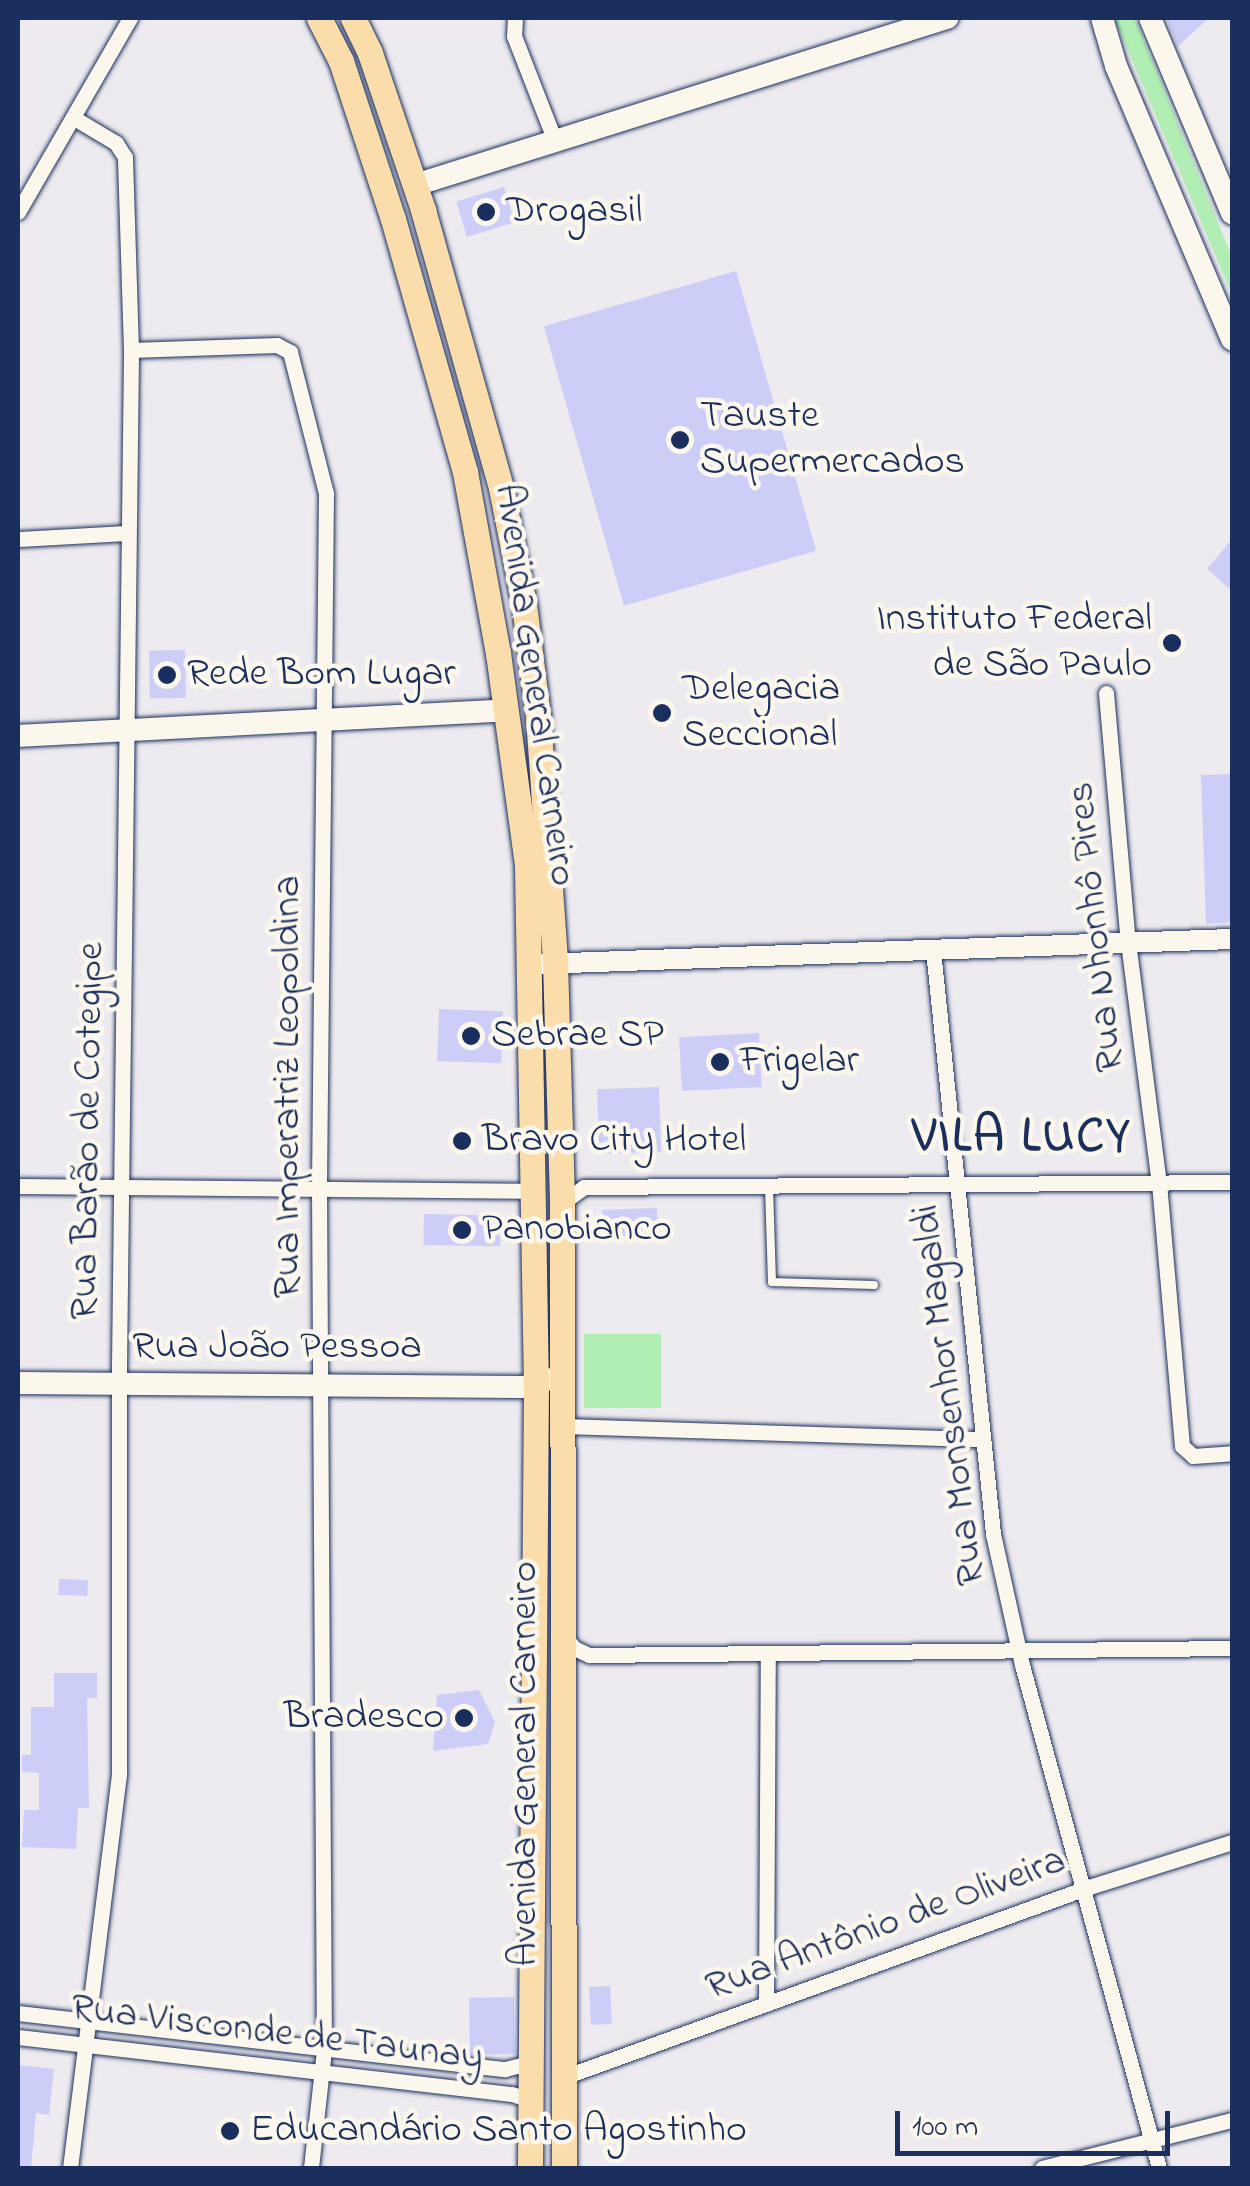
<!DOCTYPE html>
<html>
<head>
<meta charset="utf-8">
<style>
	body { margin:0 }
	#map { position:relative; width:1250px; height:2186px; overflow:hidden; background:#edebef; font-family:"Indie Flower",sans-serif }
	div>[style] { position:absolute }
	.green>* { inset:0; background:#b1eeb4; transform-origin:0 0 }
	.building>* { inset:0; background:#cccef7; transform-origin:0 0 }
	.roads { filter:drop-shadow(0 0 2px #1b2f5e) drop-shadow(0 0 2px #1b2f5e) }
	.service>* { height:8px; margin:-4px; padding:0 4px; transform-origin:4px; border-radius:4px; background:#fbf7ec }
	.minor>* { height:15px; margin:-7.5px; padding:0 7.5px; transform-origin:7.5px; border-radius:7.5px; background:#fbf7ec }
	.tertiary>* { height:20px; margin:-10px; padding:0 10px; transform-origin:10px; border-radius:10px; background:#fbf7ec }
	.secondary>* { height:22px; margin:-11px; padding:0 11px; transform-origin:11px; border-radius:11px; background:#fbf7ec }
	.primary>* { height:25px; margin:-12.5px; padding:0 12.5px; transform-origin:12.5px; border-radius:12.5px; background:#fbddab }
	.dots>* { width:28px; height:28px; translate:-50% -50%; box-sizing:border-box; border:5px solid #fbf7ec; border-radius:50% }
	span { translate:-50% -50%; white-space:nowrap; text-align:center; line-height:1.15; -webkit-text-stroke:9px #fbf7ec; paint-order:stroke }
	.poi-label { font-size:40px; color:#1b2f5e }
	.left { translate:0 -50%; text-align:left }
	.right { translate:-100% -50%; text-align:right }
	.street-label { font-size:40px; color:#1b2f5e }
	.district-label { font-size:50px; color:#1b2f5e; font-weight:700; letter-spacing:2.5px }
	.frame { position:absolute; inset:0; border:20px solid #1b2f5e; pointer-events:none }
	.scale { position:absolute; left:895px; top:2111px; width:275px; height:45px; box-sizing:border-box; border:5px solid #1b2f5e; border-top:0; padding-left:12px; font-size:30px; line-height:35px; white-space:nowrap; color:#1b2f5e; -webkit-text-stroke:8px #fbf7ec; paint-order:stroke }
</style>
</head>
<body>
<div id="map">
	<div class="green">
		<div style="clip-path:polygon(1114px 18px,1135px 18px,1232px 257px,1232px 294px)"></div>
		<div style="left:661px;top:1334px;width:74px;height:77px;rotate:90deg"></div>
	</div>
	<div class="building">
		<div style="clip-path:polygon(1166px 18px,1209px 18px,1178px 46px)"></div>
		<div style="left:504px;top:187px;width:37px;height:50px;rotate:73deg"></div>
		<div style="left:736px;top:271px;width:291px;height:200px;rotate:74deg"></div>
		<div style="clip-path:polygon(1232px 539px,1232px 591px,1207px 569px)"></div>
		<div style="left:185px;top:650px;width:48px;height:36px;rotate:89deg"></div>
		<div style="clip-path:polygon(1232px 774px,1232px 922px,1206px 924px,1201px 775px)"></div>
		<div style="left:439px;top:1009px;width:64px;height:52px;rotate:2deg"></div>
		<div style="left:759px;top:1033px;width:54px;height:80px;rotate:87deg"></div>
		<div style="left:659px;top:1087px;width:65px;height:62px;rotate:88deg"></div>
		<div style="left:657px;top:1208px;width:27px;height:55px;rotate:88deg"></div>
		<div style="left:424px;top:1214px;width:77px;height:31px;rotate:1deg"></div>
		<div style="left:59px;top:1579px;width:29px;height:16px;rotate:2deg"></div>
		<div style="clip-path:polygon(54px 1673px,97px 1673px,97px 1698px,87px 1698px,89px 1808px,78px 1808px,76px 1849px,22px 1847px,24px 1810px,39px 1810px,39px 1773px,22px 1772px,22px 1755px,31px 1755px,31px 1707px,54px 1707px)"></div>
		<div style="clip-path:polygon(479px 1690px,495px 1722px,488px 1744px,433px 1751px,437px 1695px)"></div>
		<div style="left:610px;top:1986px;width:38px;height:21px;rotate:87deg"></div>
		<div style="left:514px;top:1997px;width:57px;height:45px;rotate:89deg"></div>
		<div style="clip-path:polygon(18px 2065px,54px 2069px,49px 2115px,36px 2113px,31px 2168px,18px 2168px)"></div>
	</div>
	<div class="roads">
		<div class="service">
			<div style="left:769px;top:1187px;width:95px;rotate:88.2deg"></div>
			<div style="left:772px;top:1282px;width:102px;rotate:1.7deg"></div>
		</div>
		<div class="minor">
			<div style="left:515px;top:18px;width:18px;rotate:93deg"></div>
			<div style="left:514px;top:36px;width:113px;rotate:68.7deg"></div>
			<div style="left:18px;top:212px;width:224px;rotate:-60deg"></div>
			<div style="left:131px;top:350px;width:146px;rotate:-2deg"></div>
			<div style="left:277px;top:345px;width:15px;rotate:28deg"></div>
			<div style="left:290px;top:352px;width:146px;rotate:75.7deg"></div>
			<div style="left:326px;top:493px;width:693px;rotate:90.58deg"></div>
			<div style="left:319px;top:1186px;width:864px;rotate:89.67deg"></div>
			<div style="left:324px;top:2050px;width:119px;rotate:96.3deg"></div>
			<div style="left:18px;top:539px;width:109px;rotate:-3.2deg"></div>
			<div style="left:1106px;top:693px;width:250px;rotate:85deg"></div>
			<div style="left:1128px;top:942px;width:243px;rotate:82.7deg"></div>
			<div style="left:1159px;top:1183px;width:264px;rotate:85deg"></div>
			<div style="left:1182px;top:1446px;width:15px;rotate:42deg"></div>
			<div style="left:1193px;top:1456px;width:39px;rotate:-4deg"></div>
			<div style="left:933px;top:950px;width:587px;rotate:84.13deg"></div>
			<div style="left:993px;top:1534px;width:134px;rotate:77.5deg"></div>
			<div style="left:1022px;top:1665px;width:521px;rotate:74.76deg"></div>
			<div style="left:18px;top:1186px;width:517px;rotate:0.55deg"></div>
			<div style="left:562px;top:1203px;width:27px;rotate:-36deg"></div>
			<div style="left:584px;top:1187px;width:648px;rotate:-0.44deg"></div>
			<div style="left:563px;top:1426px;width:419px;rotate:1.8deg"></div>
			<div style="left:564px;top:1636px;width:16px;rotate:50deg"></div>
			<div style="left:574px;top:1648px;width:17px;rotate:25deg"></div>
			<div style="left:589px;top:1655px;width:643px;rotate:-0.62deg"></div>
			<div style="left:766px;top:2002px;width:347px;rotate:-89.7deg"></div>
			<div style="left:18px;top:2013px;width:490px;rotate:6.6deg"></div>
			<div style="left:505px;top:2069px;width:25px;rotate:-14deg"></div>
			<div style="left:18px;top:2037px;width:497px;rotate:6.6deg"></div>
			<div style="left:512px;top:2094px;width:18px;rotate:19deg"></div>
			<div style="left:564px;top:2077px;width:555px;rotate:-19.9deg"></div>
			<div style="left:1086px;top:1888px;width:153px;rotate:-17.5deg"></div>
			<div style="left:70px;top:2168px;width:397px;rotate:-82.9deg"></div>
			<div style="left:119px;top:1774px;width:408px;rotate:-90deg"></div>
			<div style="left:119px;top:1366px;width:1016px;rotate:-89.32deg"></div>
			<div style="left:131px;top:350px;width:193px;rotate:-91.8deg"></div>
			<div style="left:125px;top:157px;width:17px;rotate:-123deg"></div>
			<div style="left:116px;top:143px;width:49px;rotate:-149.2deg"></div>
			<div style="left:1042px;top:2168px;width:196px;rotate:-14.2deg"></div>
		</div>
		<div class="tertiary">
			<div style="left:540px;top:964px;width:692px;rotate:-2.07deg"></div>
		</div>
		<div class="secondary">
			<div style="left:1102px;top:18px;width:50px;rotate:73.7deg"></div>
			<div style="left:1116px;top:66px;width:297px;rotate:67deg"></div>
			<div style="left:1150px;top:18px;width:212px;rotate:67.2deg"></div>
			<div style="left:415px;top:185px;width:558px;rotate:-17.43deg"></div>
			<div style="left:18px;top:736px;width:489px;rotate:-3deg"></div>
			<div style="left:18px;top:1383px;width:506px;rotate:0.45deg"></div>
			<div style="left:524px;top:1387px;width:25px;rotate:-18deg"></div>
		</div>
		<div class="primary">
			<div style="left:319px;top:18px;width:48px;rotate:62.9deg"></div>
			<div style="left:341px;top:61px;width:166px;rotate:71.8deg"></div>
			<div style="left:393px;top:219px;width:263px;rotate:74.1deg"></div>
			<div style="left:465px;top:472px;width:184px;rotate:79.7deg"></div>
			<div style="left:498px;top:653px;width:215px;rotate:82.2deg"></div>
			<div style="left:527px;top:866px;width:520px;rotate:89.01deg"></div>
			<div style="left:536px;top:1386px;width:782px;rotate:90.44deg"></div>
			<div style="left:353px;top:18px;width:39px;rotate:64deg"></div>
			<div style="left:370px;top:53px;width:166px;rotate:71.3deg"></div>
			<div style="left:423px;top:210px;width:289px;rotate:74.3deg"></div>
			<div style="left:501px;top:488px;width:118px;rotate:78.8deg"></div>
			<div style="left:524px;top:604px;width:114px;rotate:82.9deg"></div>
			<div style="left:538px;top:717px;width:247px;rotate:86deg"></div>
			<div style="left:555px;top:963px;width:240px;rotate:88.3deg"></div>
			<div style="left:562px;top:1203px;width:965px;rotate:89.88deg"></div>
		</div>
	</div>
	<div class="dots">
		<div style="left:486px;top:212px;background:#1b2f5e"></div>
		<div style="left:680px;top:440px;background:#1b2f5e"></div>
		<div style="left:1172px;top:643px;background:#1b2f5e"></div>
		<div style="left:167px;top:675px;background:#1b2f5e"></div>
		<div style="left:662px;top:713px;background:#1b2f5e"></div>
		<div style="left:471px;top:1036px;background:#1b2f5e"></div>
		<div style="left:720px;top:1062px;background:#1b2f5e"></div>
		<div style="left:462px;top:1141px;background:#1b2f5e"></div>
		<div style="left:462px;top:1230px;background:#1b2f5e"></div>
		<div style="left:464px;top:1718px;background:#1b2f5e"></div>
		<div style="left:230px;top:2131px;background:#1b2f5e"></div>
	</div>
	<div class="poi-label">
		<span class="left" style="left:506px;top:212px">Drogasil</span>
		<span class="left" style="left:700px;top:440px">Tauste<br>Supermercados</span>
		<span class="right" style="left:1152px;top:643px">Instituto Federal<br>de São Paulo</span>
		<span class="left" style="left:187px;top:675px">Rede Bom Lugar</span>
		<span class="left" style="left:682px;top:713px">Delegacia<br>Seccional</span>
		<span class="left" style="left:491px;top:1036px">Sebrae SP</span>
		<span class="left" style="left:740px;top:1062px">Frigelar</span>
		<span class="left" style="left:482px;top:1141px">Bravo City Hotel</span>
		<span class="left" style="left:482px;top:1230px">Panobianco</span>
		<span class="right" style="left:444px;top:1718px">Bradesco</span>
		<span class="left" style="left:250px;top:2131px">Educandário Santo Agostinho</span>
	</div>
	<div class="street-label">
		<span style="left:534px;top:685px;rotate:82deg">Avenida General Carneiro</span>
		<span style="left:1097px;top:927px;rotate:-96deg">Rua Nhonhô Pires</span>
		<span style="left:289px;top:1087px;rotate:-90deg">Rua Imperatriz Leopoldina</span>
		<span style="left:89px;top:1131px;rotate:-89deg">Rua Barão de Cotegipe</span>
		<span style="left:277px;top:1348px">Rua João Pessoa</span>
		<span style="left:950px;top:1395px;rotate:-97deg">Rua Monsenhor Magaldi</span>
		<span style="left:526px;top:1764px;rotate:-90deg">Avenida General Carneiro</span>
		<span style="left:886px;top:1925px;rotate:-20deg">Rua Antônio de Oliveira</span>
		<span style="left:277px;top:2034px;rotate:7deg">Rua Visconde de Taunay</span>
	</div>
	<div class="district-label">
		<span style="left:1022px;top:1138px">VILA LUCY</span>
	</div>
	<div class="frame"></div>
	<div class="scale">100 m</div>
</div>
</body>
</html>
